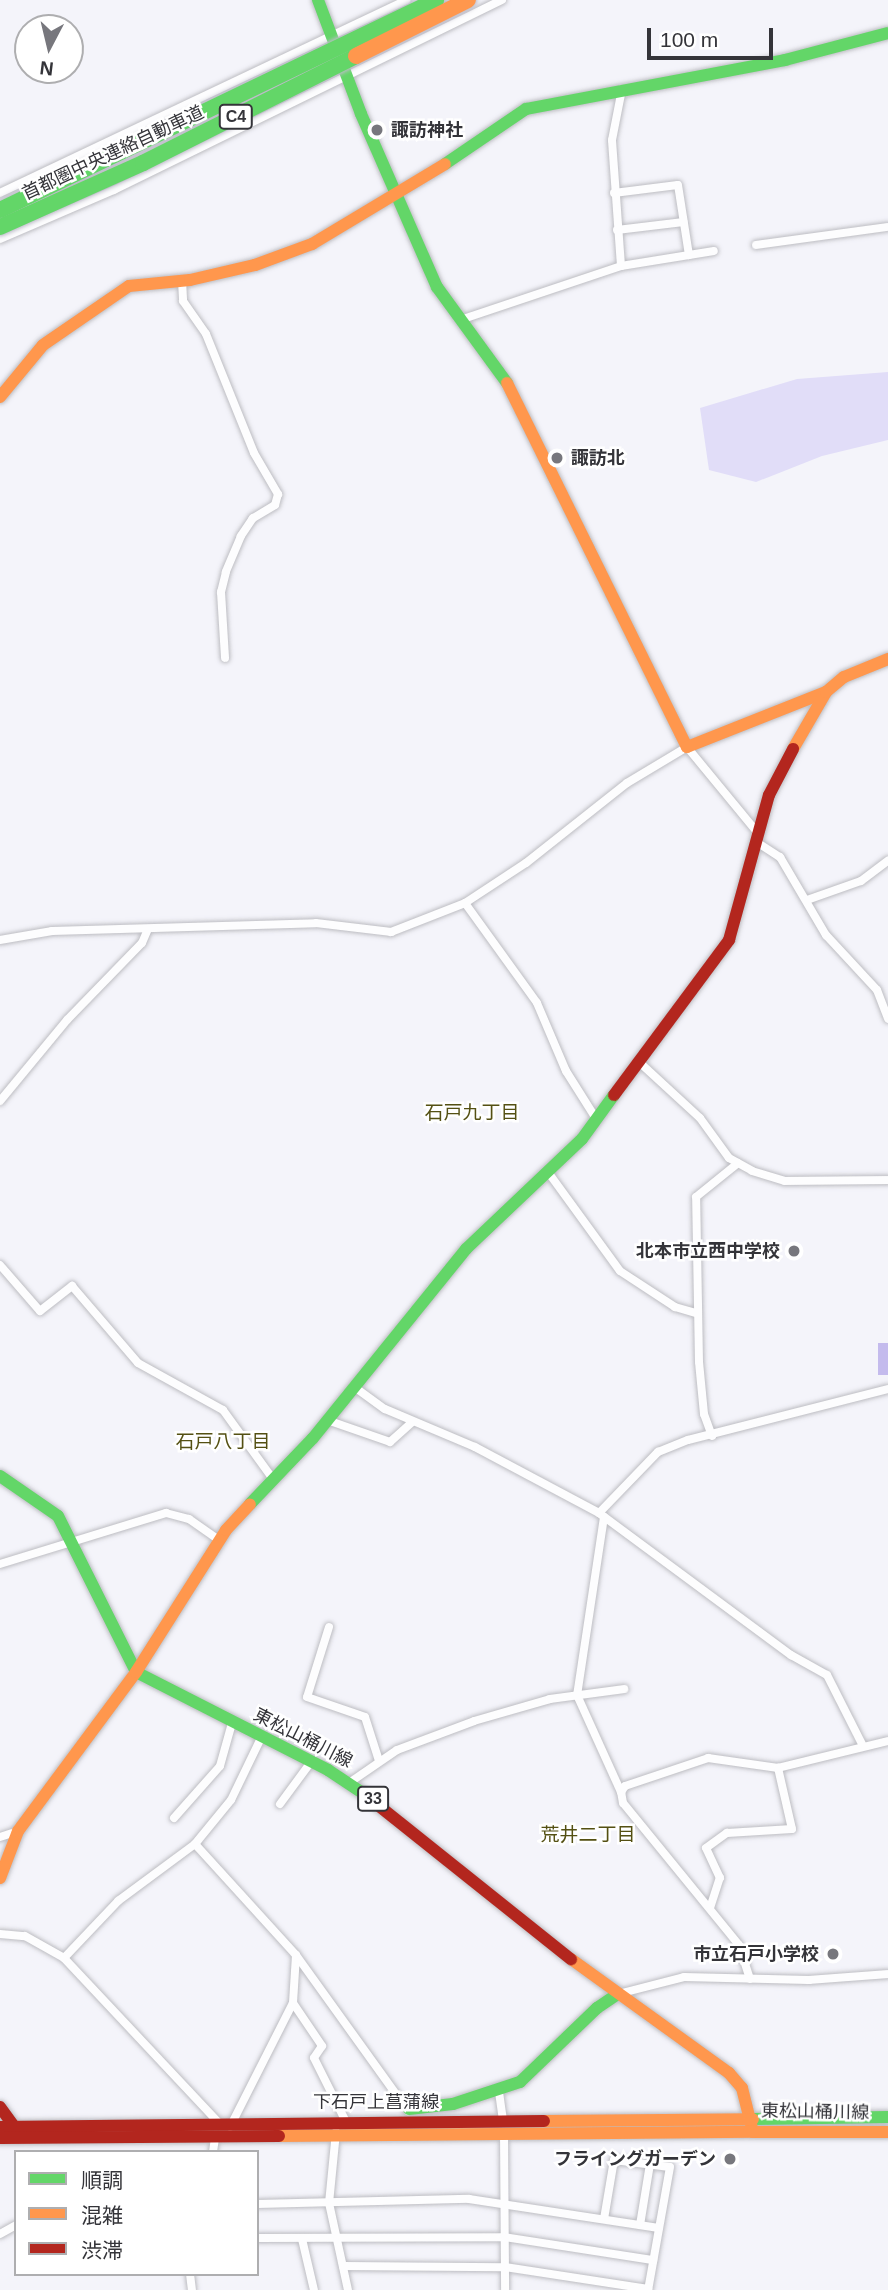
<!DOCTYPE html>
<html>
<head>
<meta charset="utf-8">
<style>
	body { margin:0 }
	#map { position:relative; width:888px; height:2290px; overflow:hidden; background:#f4f4fa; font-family:Arial,"Noto Sans JP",sans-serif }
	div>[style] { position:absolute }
	.green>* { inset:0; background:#e1ddf8 }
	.water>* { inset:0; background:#c4bbed; transform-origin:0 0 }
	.roads { filter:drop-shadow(0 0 2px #bdbdc2) drop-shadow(0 0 2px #bdbdc2) }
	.street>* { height:8px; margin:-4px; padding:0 4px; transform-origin:4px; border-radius:4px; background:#fdfdfe }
	.fast>* { height:12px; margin:-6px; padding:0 6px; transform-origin:6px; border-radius:6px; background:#63d668 }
	.slow>* { height:12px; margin:-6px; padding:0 6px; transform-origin:6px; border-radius:6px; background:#ff974d }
	.jam>* { height:12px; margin:-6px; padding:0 6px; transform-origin:6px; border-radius:6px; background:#b3261e }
	.bridges { filter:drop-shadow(0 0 2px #bdbbc8) drop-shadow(0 0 2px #bdbbc8) }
	.fast-bridge>* { height:16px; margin:-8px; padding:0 8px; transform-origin:8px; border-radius:8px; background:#63d668 }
	.slow-bridge>* { height:16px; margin:-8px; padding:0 8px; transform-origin:8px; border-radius:8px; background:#ff974d }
	.dots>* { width:19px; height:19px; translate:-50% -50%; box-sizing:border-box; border:4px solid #fff; border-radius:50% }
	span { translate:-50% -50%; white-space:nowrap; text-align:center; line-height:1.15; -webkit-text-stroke:5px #fff; paint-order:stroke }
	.shield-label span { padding:2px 5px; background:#fff; border:2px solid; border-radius:5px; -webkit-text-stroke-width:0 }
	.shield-label { font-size:16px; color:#343439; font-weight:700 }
	.poi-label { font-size:18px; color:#343439; font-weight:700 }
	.left { translate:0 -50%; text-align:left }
	.right { translate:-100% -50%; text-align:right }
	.street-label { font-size:18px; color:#343439 }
	.neighbourhood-label { font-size:19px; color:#545013 }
	.legend { position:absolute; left:14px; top:2150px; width:245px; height:126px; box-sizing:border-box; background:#fff; border:2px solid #aeaeb0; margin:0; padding:9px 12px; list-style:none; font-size:21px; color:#343439 }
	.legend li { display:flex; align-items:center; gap:14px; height:35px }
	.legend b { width:35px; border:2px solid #aeaeb0 }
	.north { position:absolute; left:14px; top:14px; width:70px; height:70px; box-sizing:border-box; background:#fff; border:2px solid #aeaeb0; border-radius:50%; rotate:187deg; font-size:19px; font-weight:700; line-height:28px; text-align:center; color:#343439 }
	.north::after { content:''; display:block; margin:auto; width:24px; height:32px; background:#77777d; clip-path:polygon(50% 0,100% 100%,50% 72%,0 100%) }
	.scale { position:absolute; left:647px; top:28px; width:126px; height:32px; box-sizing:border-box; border:4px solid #343439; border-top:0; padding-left:9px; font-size:21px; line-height:24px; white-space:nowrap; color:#343439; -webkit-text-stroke:5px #fff; paint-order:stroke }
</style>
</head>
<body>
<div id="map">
	<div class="green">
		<div style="clip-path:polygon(888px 372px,888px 440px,822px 456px,756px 482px,709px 470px,700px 408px,797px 379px)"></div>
	</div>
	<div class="water">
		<div style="left:878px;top:1343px;width:10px;height:32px"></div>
	</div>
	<div class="roads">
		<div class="street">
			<div style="left:0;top:193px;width:450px;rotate:-25.4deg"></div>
			<div style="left:614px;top:193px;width:64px;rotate:-7.1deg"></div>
			<div style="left:678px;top:185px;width:71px;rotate:81.1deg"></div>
			<div style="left:617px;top:230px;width:67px;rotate:-6.8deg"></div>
			<div style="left:0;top:239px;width:124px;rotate:-23.3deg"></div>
			<div style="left:114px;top:190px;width:432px;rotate:-26.1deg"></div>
			<div style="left:756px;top:245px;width:133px;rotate:-7.8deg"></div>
			<div style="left:621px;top:266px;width:126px;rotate:-94.1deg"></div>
			<div style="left:612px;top:140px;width:52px;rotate:-78.9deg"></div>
			<div style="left:182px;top:280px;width:21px;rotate:87deg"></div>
			<div style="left:183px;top:301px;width:40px;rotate:55.1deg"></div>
			<div style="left:206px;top:334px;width:128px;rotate:68deg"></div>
			<div style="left:254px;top:453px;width:48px;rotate:59.7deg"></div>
			<div style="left:278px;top:494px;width:11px;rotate:105deg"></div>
			<div style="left:275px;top:505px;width:26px;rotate:149deg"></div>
			<div style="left:253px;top:518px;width:22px;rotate:124deg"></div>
			<div style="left:241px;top:536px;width:39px;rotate:113deg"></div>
			<div style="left:226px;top:572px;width:21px;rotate:104deg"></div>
			<div style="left:221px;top:592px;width:66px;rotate:86.5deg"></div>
			<div style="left:460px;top:320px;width:170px;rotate:-18.5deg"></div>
			<div style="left:621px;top:266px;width:94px;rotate:-9.2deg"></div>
			<div style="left:755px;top:841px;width:30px;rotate:33deg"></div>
			<div style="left:780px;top:857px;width:91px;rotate:59.5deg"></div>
			<div style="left:826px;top:935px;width:75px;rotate:47.2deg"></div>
			<div style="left:877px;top:990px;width:31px;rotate:69deg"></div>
			<div style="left:807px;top:900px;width:57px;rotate:-19.4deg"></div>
			<div style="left:861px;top:881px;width:34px;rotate:-37deg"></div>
			<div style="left:465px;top:903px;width:123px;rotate:54.2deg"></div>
			<div style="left:537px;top:1003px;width:74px;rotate:66.9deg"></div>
			<div style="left:566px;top:1071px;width:58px;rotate:57.7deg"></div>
			<div style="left:0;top:940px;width:53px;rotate:-9.8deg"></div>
			<div style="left:52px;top:931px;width:264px;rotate:-1.7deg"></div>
			<div style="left:316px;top:923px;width:76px;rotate:6.8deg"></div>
			<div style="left:391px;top:932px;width:79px;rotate:-21.4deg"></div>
			<div style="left:465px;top:903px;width:73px;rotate:-33.3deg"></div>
			<div style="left:526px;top:863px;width:129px;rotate:-38.4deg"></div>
			<div style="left:627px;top:783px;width:70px;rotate:-31deg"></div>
			<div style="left:687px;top:747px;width:112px;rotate:50.5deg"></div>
			<div style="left:638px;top:1061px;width:84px;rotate:42.6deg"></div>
			<div style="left:700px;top:1118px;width:49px;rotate:54.1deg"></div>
			<div style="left:729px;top:1158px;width:26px;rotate:29deg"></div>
			<div style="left:752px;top:1171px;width:34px;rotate:17deg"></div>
			<div style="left:785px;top:1181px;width:103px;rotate:-0.6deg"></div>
			<div style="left:0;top:1101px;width:105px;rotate:-50.4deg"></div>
			<div style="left:67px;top:1020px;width:107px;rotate:-45.8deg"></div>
			<div style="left:142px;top:943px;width:15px;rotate:-67deg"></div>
			<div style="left:548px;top:1172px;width:122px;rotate:54deg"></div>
			<div style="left:620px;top:1271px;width:66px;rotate:33.2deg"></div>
			<div style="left:675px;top:1307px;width:22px;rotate:16deg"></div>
			<div style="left:0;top:1265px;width:61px;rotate:49deg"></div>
			<div style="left:40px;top:1311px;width:41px;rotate:-38deg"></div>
			<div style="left:72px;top:1286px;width:101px;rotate:49.4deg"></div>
			<div style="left:138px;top:1363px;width:97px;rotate:28.9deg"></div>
			<div style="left:223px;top:1410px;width:85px;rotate:54.1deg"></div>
			<div style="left:353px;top:1386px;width:39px;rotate:36deg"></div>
			<div style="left:385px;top:1409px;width:98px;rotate:22.9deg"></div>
			<div style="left:475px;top:1447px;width:140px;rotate:28deg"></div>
			<div style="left:599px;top:1513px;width:239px;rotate:36.5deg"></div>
			<div style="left:791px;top:1655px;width:41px;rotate:29.1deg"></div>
			<div style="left:827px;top:1675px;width:77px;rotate:63.1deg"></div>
			<div style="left:327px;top:1420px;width:67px;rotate:19.2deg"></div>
			<div style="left:390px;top:1442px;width:30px;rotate:-42deg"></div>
			<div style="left:712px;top:1436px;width:23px;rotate:-110deg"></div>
			<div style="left:704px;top:1414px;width:52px;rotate:-95.5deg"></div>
			<div style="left:699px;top:1362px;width:165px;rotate:-91deg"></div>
			<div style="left:696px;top:1197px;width:54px;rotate:-39deg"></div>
			<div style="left:599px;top:1513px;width:85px;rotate:-46deg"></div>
			<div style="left:658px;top:1452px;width:32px;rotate:-22deg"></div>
			<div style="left:688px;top:1440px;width:206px;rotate:-14.3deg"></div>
			<div style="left:604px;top:1517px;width:180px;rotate:98.6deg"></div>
			<div style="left:577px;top:1695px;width:107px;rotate:65.6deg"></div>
			<div style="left:0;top:1564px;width:174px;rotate:-17.1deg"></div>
			<div style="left:166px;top:1513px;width:24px;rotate:15deg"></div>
			<div style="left:189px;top:1519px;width:37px;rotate:35deg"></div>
			<div style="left:329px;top:1627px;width:73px;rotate:107.4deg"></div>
			<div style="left:307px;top:1697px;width:61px;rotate:19deg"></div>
			<div style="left:365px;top:1717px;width:46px;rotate:72.3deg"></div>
			<div style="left:261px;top:1738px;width:69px;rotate:115.8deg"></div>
			<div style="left:231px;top:1800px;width:57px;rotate:129.3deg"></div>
			<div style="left:195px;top:1844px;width:150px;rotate:47.7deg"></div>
			<div style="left:296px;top:1955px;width:192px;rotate:54.3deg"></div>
			<div style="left:349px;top:1783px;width:58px;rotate:-34.5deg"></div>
			<div style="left:397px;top:1750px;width:82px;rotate:-20.6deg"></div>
			<div style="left:474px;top:1721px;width:79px;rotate:-16.1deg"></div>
			<div style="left:550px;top:1699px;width:75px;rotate:-7.7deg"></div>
			<div style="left:280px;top:1804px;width:52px;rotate:-53.6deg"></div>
			<div style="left:174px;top:1818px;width:69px;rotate:-48.5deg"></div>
			<div style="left:220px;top:1766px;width:45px;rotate:-74.4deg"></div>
			<div style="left:0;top:1837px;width:19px;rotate:-18deg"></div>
			<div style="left:710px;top:1908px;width:32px;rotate:-72deg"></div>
			<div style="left:720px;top:1878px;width:33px;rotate:-115deg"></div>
			<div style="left:706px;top:1848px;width:26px;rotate:-36deg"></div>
			<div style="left:727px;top:1833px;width:65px;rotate:-3.5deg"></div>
			<div style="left:792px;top:1829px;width:63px;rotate:-102.9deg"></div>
			<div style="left:0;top:1934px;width:25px;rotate:5deg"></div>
			<div style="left:25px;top:1936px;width:45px;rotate:29.4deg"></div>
			<div style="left:64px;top:1958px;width:226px;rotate:46.8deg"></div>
			<div style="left:296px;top:1955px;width:48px;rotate:93.6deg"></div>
			<div style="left:293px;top:2003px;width:52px;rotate:56deg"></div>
			<div style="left:322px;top:2046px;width:14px;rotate:124deg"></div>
			<div style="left:314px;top:2058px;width:72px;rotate:63.4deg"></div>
			<div style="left:64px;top:1958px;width:79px;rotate:-46.5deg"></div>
			<div style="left:118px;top:1901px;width:96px;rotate:-36.5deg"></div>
			<div style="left:750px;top:1979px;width:36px;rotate:-108deg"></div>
			<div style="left:739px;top:1945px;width:183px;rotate:-129.2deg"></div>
			<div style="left:623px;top:1803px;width:11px;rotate:-100deg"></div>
			<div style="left:621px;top:1792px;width:7px;rotate:-56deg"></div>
			<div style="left:625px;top:1786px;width:88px;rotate:-18.6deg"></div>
			<div style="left:708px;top:1758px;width:71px;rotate:8.1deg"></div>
			<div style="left:778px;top:1768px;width:113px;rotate:-13.8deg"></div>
			<div style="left:618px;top:1994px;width:68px;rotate:-14.4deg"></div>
			<div style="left:684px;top:1977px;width:125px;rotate:1.4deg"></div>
			<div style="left:809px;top:1980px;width:79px;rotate:-4.3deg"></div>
			<div style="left:499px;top:2092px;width:30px;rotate:82deg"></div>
			<div style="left:230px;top:2127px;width:139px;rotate:-63.1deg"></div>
			<div style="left:336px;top:2132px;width:71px;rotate:95.6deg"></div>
			<div style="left:329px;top:2203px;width:89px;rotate:77.7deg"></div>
			<div style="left:504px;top:2132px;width:158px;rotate:89.6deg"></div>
			<div style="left:213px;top:2152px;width:15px;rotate:-82deg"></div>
			<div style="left:257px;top:2204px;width:212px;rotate:-1.4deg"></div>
			<div style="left:469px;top:2199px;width:192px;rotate:8.7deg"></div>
			<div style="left:604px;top:2219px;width:60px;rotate:-80.4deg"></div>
			<div style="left:614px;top:2160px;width:56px;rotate:7.1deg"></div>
			<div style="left:670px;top:2167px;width:125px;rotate:100.1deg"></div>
			<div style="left:640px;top:2225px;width:62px;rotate:-80.7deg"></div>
			<div style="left:0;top:2234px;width:18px;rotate:-29deg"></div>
			<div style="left:257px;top:2238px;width:247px;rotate:-0.2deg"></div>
			<div style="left:504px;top:2237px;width:151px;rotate:8.8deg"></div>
			<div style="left:302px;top:2239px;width:52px;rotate:76.8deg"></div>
			<div style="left:343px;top:2266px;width:162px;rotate:0.4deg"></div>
			<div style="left:505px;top:2267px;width:145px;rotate:8.7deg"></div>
			<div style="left:190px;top:2274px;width:16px;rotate:83deg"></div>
		</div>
		<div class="fast">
			<div style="left:318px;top:0;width:122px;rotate:69.3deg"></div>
			<div style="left:361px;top:114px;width:189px;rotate:66.3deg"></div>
			<div style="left:437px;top:287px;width:119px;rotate:53.9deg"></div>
			<div style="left:445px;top:164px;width:98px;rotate:-34.2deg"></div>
			<div style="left:526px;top:109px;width:264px;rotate:-10.7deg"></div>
			<div style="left:785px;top:60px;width:106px;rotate:-14.7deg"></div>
			<div style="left:0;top:1476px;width:70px;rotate:34.6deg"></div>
			<div style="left:58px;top:1516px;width:174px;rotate:63.4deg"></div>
			<div style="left:136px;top:1672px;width:216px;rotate:27deg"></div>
			<div style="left:328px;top:1770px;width:43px;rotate:33.7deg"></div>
			<div style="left:250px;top:1504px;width:91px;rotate:-46.3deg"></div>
			<div style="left:313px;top:1438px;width:243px;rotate:-51deg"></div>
			<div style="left:466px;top:1249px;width:160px;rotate:-43.5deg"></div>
			<div style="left:582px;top:1139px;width:54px;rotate:-54deg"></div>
			<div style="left:409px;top:2109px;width:44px;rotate:-6.5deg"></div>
			<div style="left:453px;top:2104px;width:71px;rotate:-18.2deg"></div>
			<div style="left:520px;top:2082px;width:107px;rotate:-43.9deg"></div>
			<div style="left:597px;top:2008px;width:25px;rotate:-34deg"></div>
			<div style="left:753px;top:2119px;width:135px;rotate:-0.8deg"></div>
		</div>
		<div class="slow">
			<div style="left:507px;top:383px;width:406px;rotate:63.7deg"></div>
			<div style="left:687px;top:747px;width:149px;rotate:-21.6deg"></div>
			<div style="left:0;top:397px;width:67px;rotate:-50.4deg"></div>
			<div style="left:43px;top:345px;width:104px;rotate:-34.5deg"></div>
			<div style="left:129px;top:286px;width:61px;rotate:-5.6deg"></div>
			<div style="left:190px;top:280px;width:67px;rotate:-13deg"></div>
			<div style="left:255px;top:265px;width:61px;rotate:-20.2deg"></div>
			<div style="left:312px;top:244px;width:155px;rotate:-31deg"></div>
			<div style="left:793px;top:749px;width:66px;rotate:-59.9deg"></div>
			<div style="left:826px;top:692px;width:23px;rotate:-40deg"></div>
			<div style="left:844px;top:677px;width:48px;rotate:-22.2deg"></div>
			<div style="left:0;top:1878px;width:50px;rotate:-69deg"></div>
			<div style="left:18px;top:1831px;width:198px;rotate:-53.4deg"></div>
			<div style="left:136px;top:1672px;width:168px;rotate:-57.6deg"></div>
			<div style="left:226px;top:1530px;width:35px;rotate:-47deg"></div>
			<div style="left:571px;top:1959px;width:195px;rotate:35.8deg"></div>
			<div style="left:729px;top:2073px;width:20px;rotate:49deg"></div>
			<div style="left:742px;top:2088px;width:45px;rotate:76deg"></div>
			<div style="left:753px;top:2132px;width:135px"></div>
			<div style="left:544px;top:2121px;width:209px;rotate:-0.5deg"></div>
			<div style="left:279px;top:2136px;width:474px;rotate:-0.5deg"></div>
		</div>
		<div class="jam">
			<div style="left:614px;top:1095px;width:193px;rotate:-53.4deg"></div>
			<div style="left:729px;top:940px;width:150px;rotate:-74.6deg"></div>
			<div style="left:769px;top:795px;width:52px;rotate:-62.4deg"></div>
			<div style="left:364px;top:1794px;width:265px;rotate:38.6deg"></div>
			<div style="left:0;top:2107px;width:26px;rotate:54deg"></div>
			<div style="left:0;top:2127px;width:544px;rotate:-0.63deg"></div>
			<div style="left:0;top:2138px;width:279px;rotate:-0.4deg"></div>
		</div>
	</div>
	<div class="bridges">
		<div class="fast-bridge">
			<div style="left:0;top:210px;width:484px;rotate:-25.7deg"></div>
			<div style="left:0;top:227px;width:157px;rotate:-24.1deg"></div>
			<div style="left:143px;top:163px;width:238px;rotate:-26.7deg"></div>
		</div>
		<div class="slow-bridge">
			<div style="left:356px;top:56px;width:125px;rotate:-26.6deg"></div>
		</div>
	</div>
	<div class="dots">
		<div style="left:377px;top:130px;background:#77777d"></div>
		<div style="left:557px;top:458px;background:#77777d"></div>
		<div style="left:794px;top:1251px;background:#77777d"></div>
		<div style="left:833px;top:1954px;background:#77777d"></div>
		<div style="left:730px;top:2159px;background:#77777d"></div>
	</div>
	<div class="shield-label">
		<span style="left:236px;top:117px">C4</span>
		<span style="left:373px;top:1799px">33</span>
	</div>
	<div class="poi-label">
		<span class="left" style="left:391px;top:130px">諏訪神社</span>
		<span class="left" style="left:571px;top:458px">諏訪北</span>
		<span class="right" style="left:780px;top:1251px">北本市立西中学校</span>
		<span class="right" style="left:819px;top:1954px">市立石戸小学校</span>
		<span class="right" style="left:716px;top:2159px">フライングガーデン</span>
	</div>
	<div class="street-label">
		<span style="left:113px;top:153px;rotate:-25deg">首都圏中央連絡自動車道</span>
		<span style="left:303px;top:1738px;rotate:27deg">東松山桶川線</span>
		<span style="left:376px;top:2102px">下石戸上菖蒲線</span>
		<span style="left:815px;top:2112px;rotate:1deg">東松山桶川線</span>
	</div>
	<div class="neighbourhood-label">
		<span style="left:472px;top:1113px">石戸九丁目</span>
		<span style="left:223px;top:1442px">石戸八丁目</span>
		<span style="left:588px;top:1835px">荒井二丁目</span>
	</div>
	<ul class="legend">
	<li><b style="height:9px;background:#63d668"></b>順調</li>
	<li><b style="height:9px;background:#ff974d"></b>混雑</li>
	<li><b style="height:9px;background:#b3261e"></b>渋滞</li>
	</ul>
	<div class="north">N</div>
	<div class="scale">100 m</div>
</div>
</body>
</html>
